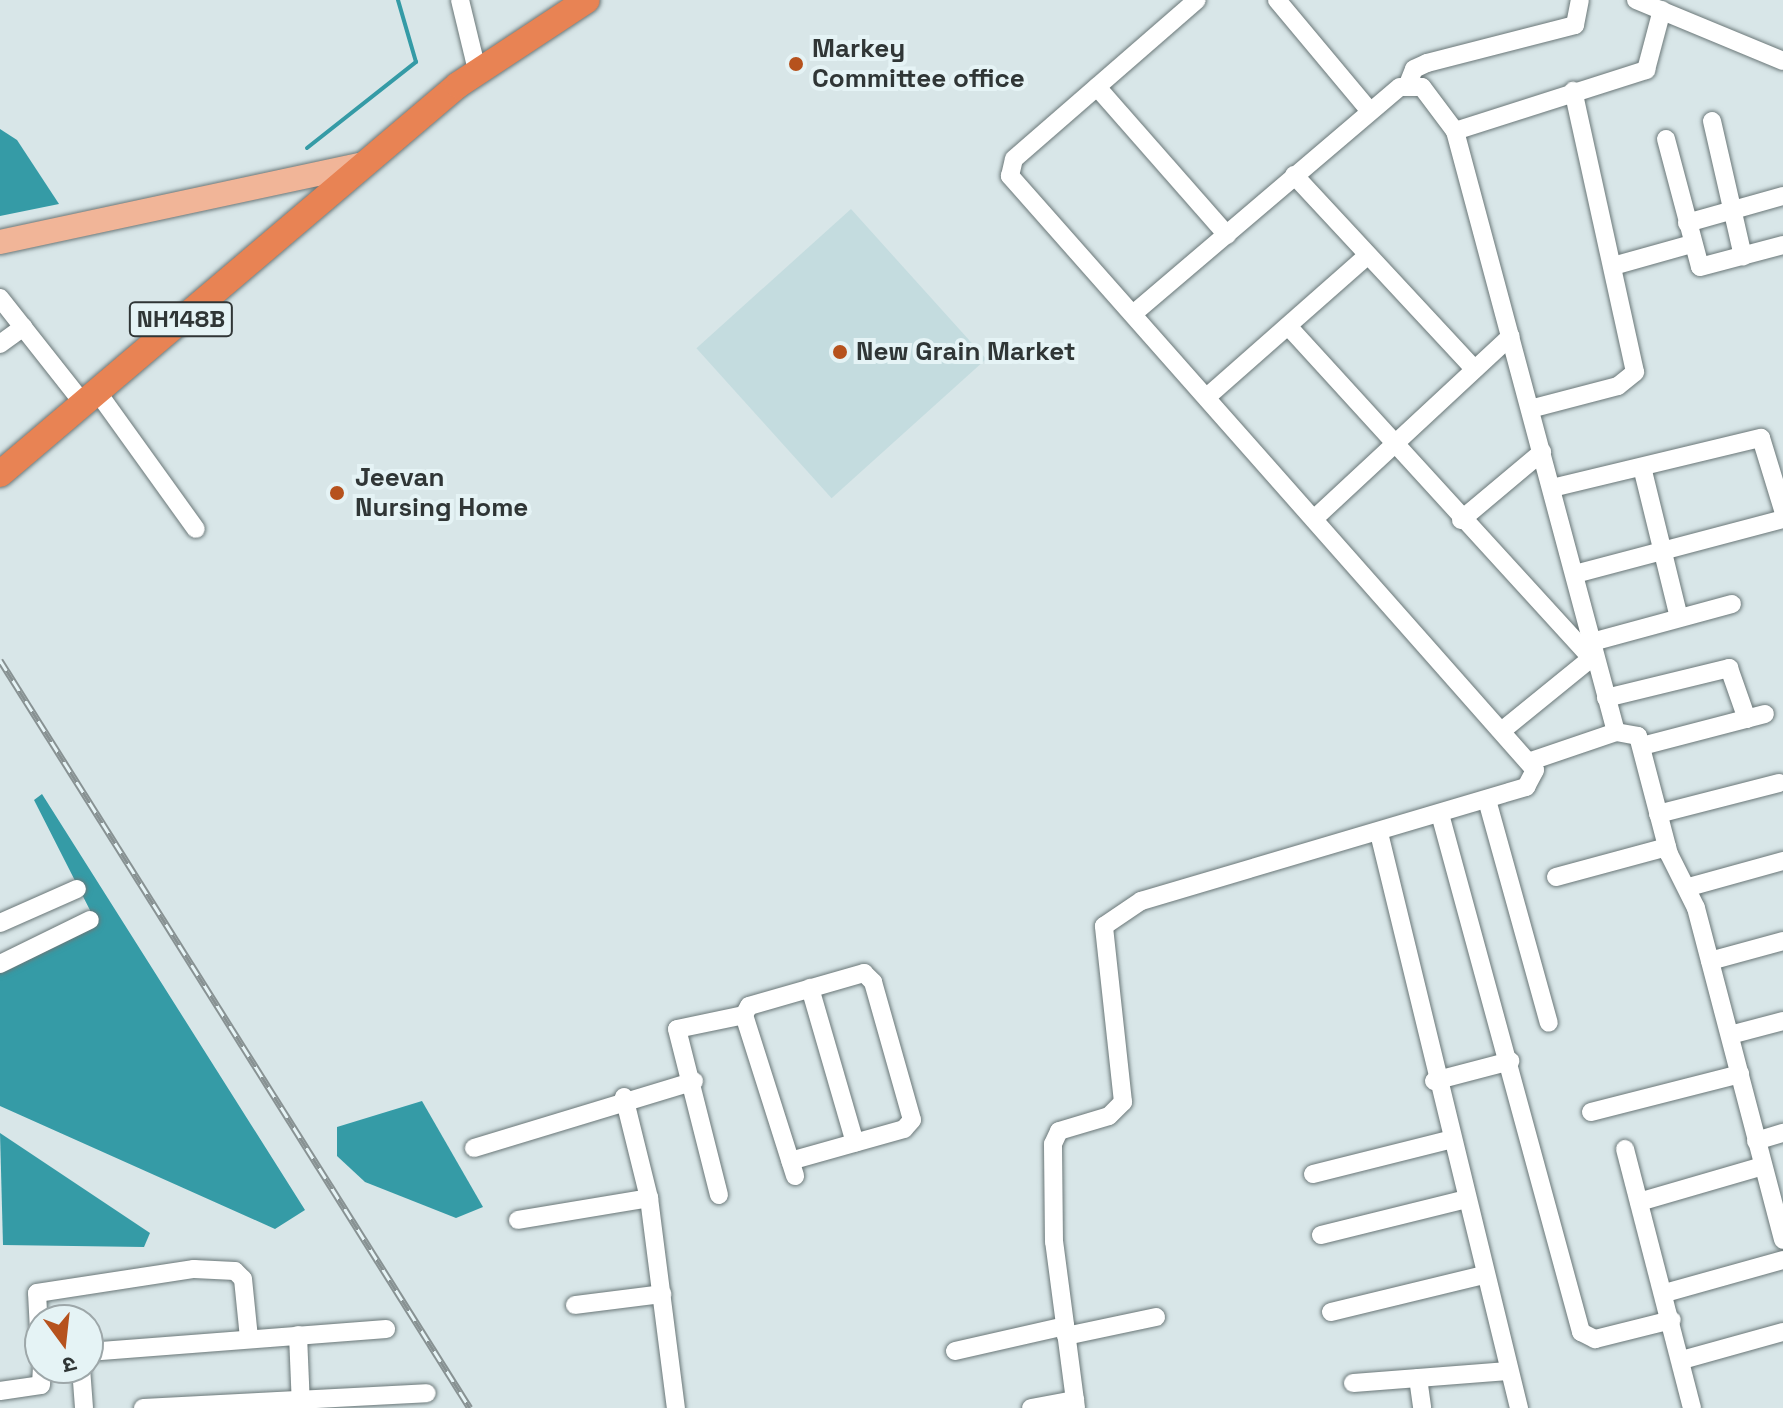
<!DOCTYPE html>
<html>
<head>
<meta charset="utf-8">
<style>
	body { margin:0 }
	#map { position:relative; width:1783px; height:1408px; overflow:hidden; background:#d8e6e8; font-family:"Space Grotesk","Noto Sans Devanagari",sans-serif }
	div>[style] { position:absolute }
	.built>* { inset:0; background:#c4dcdf; transform-origin:0 0 }
	.water>* { inset:0; background:#359ba6 }
	.stream>* { height:4px; margin:-2px; padding:0 2px; transform-origin:2px; border-radius:2px; background:#359ba6 }
	.roads { filter:drop-shadow(0 0 2px #6a7778) drop-shadow(0 0 2px #6a7778) }
	.minor>* { height:18px; margin:-9px; padding:0 9px; transform-origin:9px; border-radius:9px; background:#fff }
	.major>* { height:24px; margin:-12px; padding:0 12px; transform-origin:12px; border-radius:12px; background:#f1b598 }
	.highway>* { height:26px; margin:-13px; padding:0 13px; transform-origin:13px; border-radius:13px; background:#e88354 }
	.rail>* { height:7px; margin-top:-3.5px; transform-origin:0; background:repeating-linear-gradient(90deg,#e5f3f5 0 12px,#889293 0 24px); box-sizing:border-box; border-block:2px solid #889293 }
	.dots>* { width:22px; height:22px; translate:-50% -50%; box-sizing:border-box; border:4px solid #e5f3f5; border-radius:50% }
	span { translate:-50% -50%; white-space:nowrap; text-align:center; line-height:1.15; -webkit-text-stroke:8px #e5f3f5; paint-order:stroke }
	.shield-label span { padding:2px 6px; background:#e5f3f5; border:2px solid; border-radius:6px; -webkit-text-stroke-width:0 }
	.shield-label { font-size:24px; color:#303636; font-weight:700 }
	.poi-label { font-size:26px; color:#303636; font-weight:700 }
	.left { translate:0 -50%; text-align:left }
	.north { position:absolute; left:24px; top:1304px; width:80px; height:80px; box-sizing:border-box; background:#e5f3f5; border:2px solid #9da7a9; border-radius:50%; rotate:165deg; font-size:22px; font-weight:700; line-height:32px; text-align:center; color:#303636 }
	.north::after { content:''; display:block; margin:auto; width:28px; height:36px; background:#b6521d; clip-path:polygon(50% 0,100% 100%,50% 72%,0 100%) }
</style>
</head>
<body>
<div id="map">
	<div class="built">
		<div style="left:851px;top:209px;width:202px;height:208px;rotate:48deg"></div>
	</div>
	<div class="water">
		<div style="clip-path:polygon(0 129px,17px 140px,59px 204px,0 216px)"></div>
		<div style="clip-path:polygon(42px 794px,305px 1210px,275px 1229px,0 1106px,0 970px,96px 922px,34px 800px)"></div>
		<div style="clip-path:polygon(422px 1101px,483px 1207px,456px 1218px,365px 1182px,337px 1156px,337px 1127px)"></div>
		<div style="clip-path:polygon(0 1133px,150px 1233px,144px 1247px,3px 1245px)"></div>
	</div>
	<div class="stream">
		<div style="left:307px;top:148px;width:139px;rotate:-38.3deg"></div>
		<div style="left:416px;top:62px;width:65px;rotate:-106.2deg"></div>
	</div>
	<div class="roads">
		<div class="minor">
			<div style="left:460px;top:0;width:64px;rotate:76.4deg"></div>
			<div style="left:1277px;top:0;width:143px;rotate:50.1deg"></div>
			<div style="left:1636px;top:0;width:159px;rotate:22.5deg"></div>
			<div style="left:1408px;top:84px;width:16px;rotate:-68deg"></div>
			<div style="left:1414px;top:69px;width:14px;rotate:-25deg"></div>
			<div style="left:1427px;top:63px;width:153px;rotate:-14.4deg"></div>
			<div style="left:1575px;top:25px;width:25px;rotate:-79deg"></div>
			<div style="left:1097px;top:87px;width:197px;rotate:48.7deg"></div>
			<div style="left:1712px;top:121px;width:139px;rotate:77.1deg"></div>
			<div style="left:1666px;top:139px;width:132px;rotate:75.1deg"></div>
			<div style="left:1700px;top:267px;width:86px;rotate:-14.8deg"></div>
			<div style="left:1294px;top:175px;width:265px;rotate:47.1deg"></div>
			<div style="left:1687px;top:223px;width:100px;rotate:-15.7deg"></div>
			<div style="left:1613px;top:266px;width:82px;rotate:-15.6deg"></div>
			<div style="left:0;top:298px;width:132px;rotate:51.7deg"></div>
			<div style="left:1133px;top:314px;width:350px;rotate:-40.4deg"></div>
			<div style="left:1400px;top:87px;width:22px"></div>
			<div style="left:1422px;top:87px;width:55px;rotate:53.1deg"></div>
			<div style="left:1288px;top:326px;width:457px;rotate:47.6deg"></div>
			<div style="left:0;top:344px;width:29px;rotate:-36deg"></div>
			<div style="left:96px;top:390px;width:171px;rotate:54.3deg"></div>
			<div style="left:1208px;top:396px;width:213px;rotate:-41.4deg"></div>
			<div style="left:1530px;top:409px;width:91px;rotate:-14.6deg"></div>
			<div style="left:1618px;top:386px;width:22px;rotate:-39deg"></div>
			<div style="left:1635px;top:372px;width:288px;rotate:-102.4deg"></div>
			<div style="left:1642px;top:467px;width:155px;rotate:76.2deg"></div>
			<div style="left:1552px;top:488px;width:215px;rotate:-13.5deg"></div>
			<div style="left:1761px;top:438px;width:75px;rotate:73deg"></div>
			<div style="left:1315px;top:518px;width:267px;rotate:-42.9deg"></div>
			<div style="left:1461px;top:520px;width:106px;rotate:-40deg"></div>
			<div style="left:1575px;top:574px;width:215px;rotate:-14.8deg"></div>
			<div style="left:1592px;top:642px;width:145px;rotate:-15.2deg"></div>
			<div style="left:1606px;top:698px;width:127px;rotate:-13.7deg"></div>
			<div style="left:1729px;top:668px;width:54px;rotate:70.6deg"></div>
			<div style="left:1504px;top:729px;width:111px;rotate:-39.1deg"></div>
			<div style="left:1616px;top:732px;width:622px;rotate:-105deg"></div>
			<div style="left:1455px;top:131px;width:201px;rotate:-17.7deg"></div>
			<div style="left:1646px;top:70px;width:62px;rotate:-75.1deg"></div>
			<div style="left:1642px;top:746px;width:127px;rotate:-14.6deg"></div>
			<div style="left:1531px;top:761px;width:90px;rotate:-18.8deg"></div>
			<div style="left:1616px;top:732px;width:22px;rotate:10deg"></div>
			<div style="left:1638px;top:736px;width:122px;rotate:75.3deg"></div>
			<div style="left:1669px;top:854px;width:60px;rotate:63.4deg"></div>
			<div style="left:1696px;top:908px;width:343px;rotate:75.3deg"></div>
			<div style="left:1487px;top:800px;width:231px;rotate:74.5deg"></div>
			<div style="left:1440px;top:814px;width:537px;rotate:74.77deg"></div>
			<div style="left:1581px;top:1332px;width:16px;rotate:27deg"></div>
			<div style="left:1595px;top:1339px;width:79px;rotate:-13.9deg"></div>
			<div style="left:1658px;top:814px;width:125px;rotate:-14.4deg"></div>
			<div style="left:1379px;top:833px;width:592px;rotate:76.32deg"></div>
			<div style="left:1556px;top:877px;width:115px;rotate:-15.1deg"></div>
			<div style="left:1689px;top:887px;width:98px;rotate:-15.5deg"></div>
			<div style="left:0;top:923px;width:84px;rotate:-23.8deg"></div>
			<div style="left:1710px;top:961px;width:76px;rotate:-15.3deg"></div>
			<div style="left:0;top:964px;width:100px;rotate:-26.1deg"></div>
			<div style="left:810px;top:988px;width:161px;rotate:73.8deg"></div>
			<div style="left:744px;top:1015px;width:10px;rotate:-61deg"></div>
			<div style="left:749px;top:1006px;width:120px;rotate:-16deg"></div>
			<div style="left:864px;top:973px;width:13px;rotate:45deg"></div>
			<div style="left:873px;top:982px;width:143px;rotate:74.2deg"></div>
			<div style="left:912px;top:1120px;width:12px;rotate:132deg"></div>
			<div style="left:904px;top:1129px;width:118px;rotate:164.3deg"></div>
			<div style="left:1730px;top:1035px;width:55px;rotate:-14.8deg"></div>
			<div style="left:1434px;top:1081px;width:79px;rotate:-14.7deg"></div>
			<div style="left:624px;top:1097px;width:104px;rotate:76.1deg"></div>
			<div style="left:649px;top:1198px;width:212px;rotate:82.7deg"></div>
			<div style="left:1591px;top:1112px;width:154px;rotate:-14.3deg"></div>
			<div style="left:1756px;top:1141px;width:28px;rotate:-17deg"></div>
			<div style="left:474px;top:1148px;width:230px;rotate:-16.9deg"></div>
			<div style="left:1625px;top:1149px;width:268px;rotate:75.5deg"></div>
			<div style="left:1313px;top:1174px;width:143px;rotate:-14.1deg"></div>
			<div style="left:719px;top:1195px;width:171px;rotate:-104.2deg"></div>
			<div style="left:677px;top:1029px;width:68px;rotate:-11.8deg"></div>
			<div style="left:744px;top:1015px;width:169px;rotate:72.4deg"></div>
			<div style="left:1639px;top:1202px;width:129px;rotate:-16.2deg"></div>
			<div style="left:518px;top:1220px;width:133px;rotate:-9.5deg"></div>
			<div style="left:1321px;top:1235px;width:149px;rotate:-13.9deg"></div>
			<div style="left:1665px;top:1293px;width:123px;rotate:-15.6deg"></div>
			<div style="left:575px;top:1305px;width:88px;rotate:-7.2deg"></div>
			<div style="left:1331px;top:1312px;width:157px;rotate:-13.6deg"></div>
			<div style="left:298px;top:1335px;width:73px;rotate:87.6deg"></div>
			<div style="left:1066px;top:1336px;width:92px;rotate:-11.9deg"></div>
			<div style="left:40px;top:1350px;width:57px;rotate:-93deg"></div>
			<div style="left:37px;top:1293px;width:159px;rotate:-8.7deg"></div>
			<div style="left:194px;top:1269px;width:41px;rotate:2.8deg"></div>
			<div style="left:235px;top:1271px;width:11px;rotate:45deg"></div>
			<div style="left:243px;top:1279px;width:59px;rotate:84.2deg"></div>
			<div style="left:955px;top:1351px;width:113px;rotate:-12.8deg"></div>
			<div style="left:88px;top:1352px;width:299px;rotate:-4.4deg"></div>
			<div style="left:1682px;top:1360px;width:105px;rotate:-15.5deg"></div>
			<div style="left:81px;top:1368px;width:40px;rotate:85.7deg"></div>
			<div style="left:1418px;top:1378px;width:30px;rotate:82deg"></div>
			<div style="left:1353px;top:1383px;width:156px;rotate:-4.4deg"></div>
			<div style="left:0;top:1391px;width:41px;rotate:-8.3deg"></div>
			<div style="left:41px;top:1385px;width:17px;rotate:-87deg"></div>
			<div style="left:143px;top:1408px;width:284px;rotate:-3deg"></div>
			<div style="left:1031px;top:1408px;width:45px;rotate:-10.3deg"></div>
			<div style="left:1076px;top:1408px;width:167px;rotate:-97.5deg"></div>
			<div style="left:1054px;top:1242px;width:98px;rotate:-90.6deg"></div>
			<div style="left:1053px;top:1144px;width:14px;rotate:-65deg"></div>
			<div style="left:1059px;top:1131px;width:52px;rotate:-16.7deg"></div>
			<div style="left:1109px;top:1116px;width:20px;rotate:-45deg"></div>
			<div style="left:1123px;top:1102px;width:177px;rotate:-96.2deg"></div>
			<div style="left:1104px;top:926px;width:45px;rotate:-34deg"></div>
			<div style="left:1141px;top:901px;width:402px;rotate:-16.5deg"></div>
			<div style="left:1526px;top:787px;width:19px;rotate:-62deg"></div>
			<div style="left:1535px;top:770px;width:793px;rotate:-131.47deg"></div>
			<div style="left:1010px;top:176px;width:17px;rotate:-77deg"></div>
			<div style="left:1014px;top:159px;width:242px;rotate:-41deg"></div>
		</div>
		<div class="major">
			<div style="left:0;top:242px;width:372px;rotate:-12.1deg"></div>
		</div>
		<div class="highway">
			<div style="left:0;top:474px;width:601px;rotate:-40.34deg"></div>
			<div style="left:458px;top:85px;width:154px;rotate:-33.4deg"></div>
		</div>
	</div>
	<div class="rail">
		<div style="left:0;top:660px;width:883px;rotate:57.86deg"></div>
	</div>
	<div class="dots">
		<div style="left:796px;top:64px;background:#b6521d"></div>
		<div style="left:840px;top:352px;background:#b6521d"></div>
		<div style="left:337px;top:493px;background:#b6521d"></div>
	</div>
	<div class="shield-label">
		<span style="left:181px;top:319px">NH148B</span>
	</div>
	<div class="poi-label">
		<span class="left" style="left:812px;top:64px">Markey<br>Committee office</span>
		<span class="left" style="left:856px;top:352px">New Grain Market</span>
		<span class="left" style="left:355px;top:493px">Jeevan<br>Nursing Home</span>
	</div>
	<div class="north">उ</div>
</div>
</body>
</html>
